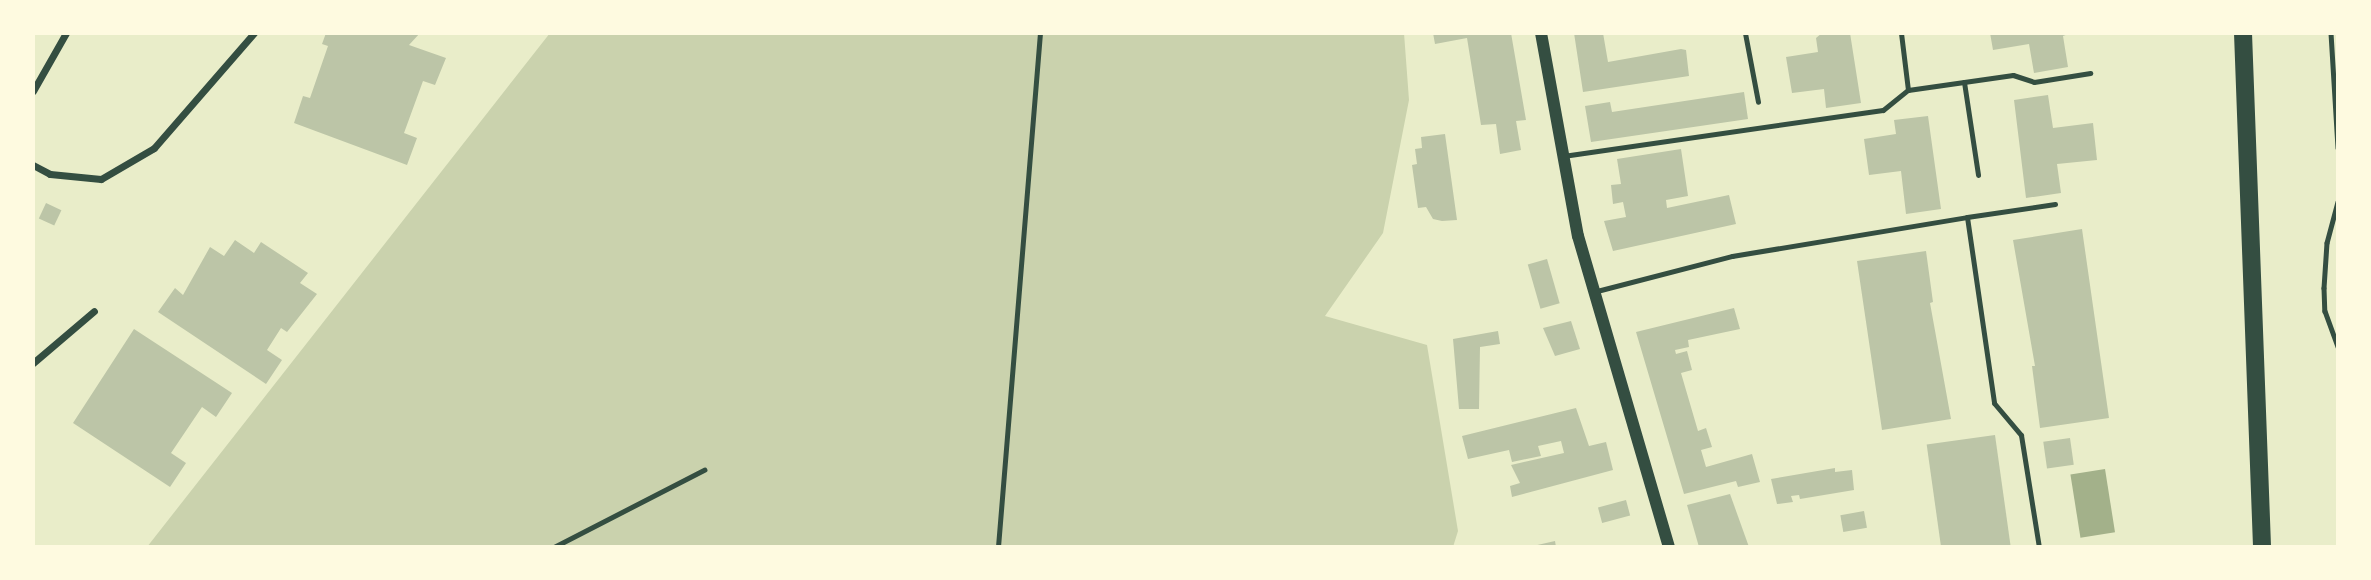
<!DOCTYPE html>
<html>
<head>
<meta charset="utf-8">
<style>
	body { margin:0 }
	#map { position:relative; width:2371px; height:580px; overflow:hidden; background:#e9edc9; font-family:Quicksand,sans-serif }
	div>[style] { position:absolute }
	.green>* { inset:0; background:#cad2ad }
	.water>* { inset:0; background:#a3b18a; transform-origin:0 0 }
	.building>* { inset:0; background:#bcc5a7; transform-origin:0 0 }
	.path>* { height:4.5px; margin:-2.25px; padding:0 2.25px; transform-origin:2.25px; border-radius:2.25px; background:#344e41 }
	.service>* { height:5px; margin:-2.5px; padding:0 2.5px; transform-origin:2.5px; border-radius:2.5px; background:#344e41 }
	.minor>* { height:7px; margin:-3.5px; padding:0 3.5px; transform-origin:3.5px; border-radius:3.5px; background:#344e41 }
	.tertiary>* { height:12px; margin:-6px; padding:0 6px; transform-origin:6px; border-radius:6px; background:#344e41 }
	.primary>* { height:18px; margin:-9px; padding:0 9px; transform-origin:9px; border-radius:9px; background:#344e41 }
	span { translate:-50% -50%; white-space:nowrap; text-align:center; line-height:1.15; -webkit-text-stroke:5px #fefae0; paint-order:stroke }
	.frame { position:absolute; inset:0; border:35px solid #fefae0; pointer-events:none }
</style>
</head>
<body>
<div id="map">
	<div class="green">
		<div style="clip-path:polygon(550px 33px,1404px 33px,1409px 100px,1383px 233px,1325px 316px,1427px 345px,1458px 531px,1453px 547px,147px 547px)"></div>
	</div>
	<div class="water">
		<div style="left:2105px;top:469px;width:64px;height:35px;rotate:81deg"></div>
	</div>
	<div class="building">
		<div style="clip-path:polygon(326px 33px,420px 33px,409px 45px,446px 58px,435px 85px,423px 81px,404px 133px,417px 138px,407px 165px,294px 123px,303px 96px,310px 98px,328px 46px,322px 44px)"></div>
		<div style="clip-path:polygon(1433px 33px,1511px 33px,1526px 120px,1516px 121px,1521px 150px,1500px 154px,1496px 124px,1481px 125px,1467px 38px,1435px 44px)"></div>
		<div style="clip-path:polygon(1574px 33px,1603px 33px,1608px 62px,1681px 49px,1686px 50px,1689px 76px,1583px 92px)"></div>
		<div style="clip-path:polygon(1822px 33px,1850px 33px,1861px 103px,1826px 108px,1824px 89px,1792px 93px,1786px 57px,1818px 52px,1816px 38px)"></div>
		<div style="clip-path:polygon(1990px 33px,2071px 33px,2063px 36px,2068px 67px,2034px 73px,2029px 44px,1993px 50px)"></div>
		<div style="clip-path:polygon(1744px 92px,1748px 119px,1591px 142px,1585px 106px,1610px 102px,1612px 112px)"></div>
		<div style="clip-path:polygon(2048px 95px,2053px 128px,2093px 123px,2097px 160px,2057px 164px,2061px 193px,2026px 198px,2014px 100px)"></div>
		<div style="clip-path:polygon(1928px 116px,1941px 209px,1906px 214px,1901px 171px,1869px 175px,1864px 139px,1896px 134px,1894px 120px)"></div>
		<div style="clip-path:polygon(1445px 134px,1457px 220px,1442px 221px,1433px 219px,1426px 207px,1418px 208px,1412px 165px,1417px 164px,1415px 149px,1422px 148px,1421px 137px)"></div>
		<div style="clip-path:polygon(1681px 149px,1688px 196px,1666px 200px,1667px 208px,1729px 195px,1736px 224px,1613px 251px,1604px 221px,1626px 217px,1623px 202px,1613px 204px,1611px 185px,1621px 184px,1617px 159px)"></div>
		<div style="left:46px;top:203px;width:17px;height:17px;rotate:25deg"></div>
		<div style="clip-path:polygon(2082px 229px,2109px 418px,2040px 428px,2032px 366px,2035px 366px,2013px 240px)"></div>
		<div style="clip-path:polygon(235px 240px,254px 253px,261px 242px,308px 273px,300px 283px,317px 294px,287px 332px,281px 328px,267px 350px,282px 360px,266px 384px,158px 312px,175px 288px,183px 295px,210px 247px,224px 256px)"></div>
		<div style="clip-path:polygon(1926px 251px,1933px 302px,1930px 303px,1951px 419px,1882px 430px,1857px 261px)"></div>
		<div style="left:1547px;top:259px;width:46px;height:20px;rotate:74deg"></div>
		<div style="clip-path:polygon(1734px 308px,1740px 329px,1688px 340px,1689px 347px,1675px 350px,1676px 354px,1687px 351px,1692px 370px,1681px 373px,1698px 431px,1706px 428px,1712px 447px,1701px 450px,1706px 467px,1752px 454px,1760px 482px,1738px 487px,1736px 481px,1684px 494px,1636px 332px)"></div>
		<div style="clip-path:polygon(1571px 321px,1580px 349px,1555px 356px,1543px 328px)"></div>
		<div style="clip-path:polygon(134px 329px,232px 393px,216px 417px,202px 407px,171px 453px,186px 463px,170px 487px,73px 423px)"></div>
		<div style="clip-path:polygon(1498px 331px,1500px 344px,1480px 347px,1479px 409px,1459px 409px,1453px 339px)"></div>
		<div style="clip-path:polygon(1576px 408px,1589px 446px,1606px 442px,1613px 470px,1512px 497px,1510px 486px,1520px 483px,1511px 465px,1564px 453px,1561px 441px,1538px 446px,1541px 456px,1512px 462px,1509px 450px,1468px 459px,1462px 436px)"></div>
		<div style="left:1995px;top:435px;width:113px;height:69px;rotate:82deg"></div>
		<div style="left:2070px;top:438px;width:27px;height:27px;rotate:82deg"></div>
		<div style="clip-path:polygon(1835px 468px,1835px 472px,1852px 470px,1854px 490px,1800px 499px,1799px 495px,1791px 496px,1793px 502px,1777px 504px,1771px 479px)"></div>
		<div style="clip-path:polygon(1730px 494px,1749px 547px,1699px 547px,1687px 505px)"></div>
		<div style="left:1626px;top:500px;width:16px;height:29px;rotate:75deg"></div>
		<div style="left:1864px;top:511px;width:17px;height:24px;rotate:80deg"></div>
		<div style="clip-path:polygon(1555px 541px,1556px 547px,1533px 547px,1533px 546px)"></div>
	</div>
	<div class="path">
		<div style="left:2331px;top:33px;width:115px;rotate:86.5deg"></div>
		<div style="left:2338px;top:202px;width:42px;rotate:105deg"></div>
		<div style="left:2327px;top:243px;width:45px;rotate:93.8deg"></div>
		<div style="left:2324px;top:288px;width:23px;rotate:88deg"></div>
		<div style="left:2325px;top:311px;width:38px;rotate:70deg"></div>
		<div style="left:554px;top:547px;width:169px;rotate:-27.2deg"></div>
		<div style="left:998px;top:547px;width:516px;rotate:-85.33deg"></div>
	</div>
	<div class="service">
		<div style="left:1745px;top:33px;width:70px;rotate:79.3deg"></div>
		<div style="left:1964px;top:82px;width:94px;rotate:81.4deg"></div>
		<div style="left:1908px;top:90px;width:106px;rotate:-8.1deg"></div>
		<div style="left:2013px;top:75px;width:22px;rotate:18deg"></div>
		<div style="left:2034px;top:82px;width:57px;rotate:-9.1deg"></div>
		<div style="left:1563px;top:156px;width:323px;rotate:-8.2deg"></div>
		<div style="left:1883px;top:110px;width:32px;rotate:-39deg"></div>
		<div style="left:1908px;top:90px;width:57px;rotate:-97deg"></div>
		<div style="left:1967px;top:217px;width:89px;rotate:-8.4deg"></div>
		<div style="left:1593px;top:292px;width:144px;rotate:-14.5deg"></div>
		<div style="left:1732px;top:256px;width:238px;rotate:-9.4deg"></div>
		<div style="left:1967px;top:217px;width:188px;rotate:81.7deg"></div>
		<div style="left:1994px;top:403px;width:42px;rotate:49.8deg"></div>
		<div style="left:2021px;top:435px;width:113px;rotate:80.9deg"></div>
	</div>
	<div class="minor">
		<div style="left:33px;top:91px;width:67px;rotate:-60.4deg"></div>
		<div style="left:33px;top:165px;width:19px;rotate:28deg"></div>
		<div style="left:50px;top:174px;width:51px;rotate:5.6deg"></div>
		<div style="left:101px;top:179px;width:61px;rotate:-30.3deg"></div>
		<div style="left:154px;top:148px;width:152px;rotate:-49deg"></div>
		<div style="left:33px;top:363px;width:80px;rotate:-40.4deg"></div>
	</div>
	<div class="tertiary">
		<div style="left:1541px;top:33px;width:206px;rotate:79.7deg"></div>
		<div style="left:1578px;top:236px;width:324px;rotate:73.7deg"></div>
	</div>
	<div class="primary">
		<div style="left:2243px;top:33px;width:514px;rotate:87.88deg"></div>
	</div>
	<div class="frame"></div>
</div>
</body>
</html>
